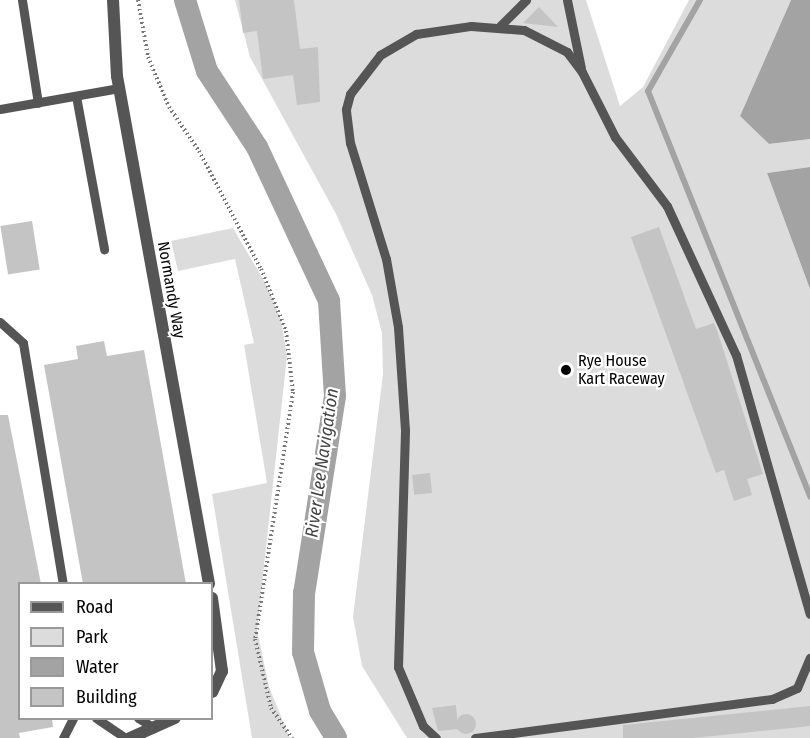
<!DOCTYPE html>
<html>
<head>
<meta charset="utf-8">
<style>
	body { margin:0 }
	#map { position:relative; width:810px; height:738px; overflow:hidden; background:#fff; font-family:"Fira Sans Condensed",sans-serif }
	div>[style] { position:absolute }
	.green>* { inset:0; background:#dcdcdc }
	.water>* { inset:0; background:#a3a3a3 }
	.stream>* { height:6px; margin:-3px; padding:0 3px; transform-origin:3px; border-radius:3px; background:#a3a3a3 }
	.canal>* { height:22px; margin:-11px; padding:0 11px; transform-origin:11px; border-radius:11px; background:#a3a3a3 }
	.building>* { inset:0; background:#c4c4c4; transform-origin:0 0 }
	.round { border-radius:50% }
	.path>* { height:4px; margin-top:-2px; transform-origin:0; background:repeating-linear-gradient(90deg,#777 0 1.5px,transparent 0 4.5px) }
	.service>* { height:9px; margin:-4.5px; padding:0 4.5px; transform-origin:4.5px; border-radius:4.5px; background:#555 }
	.minor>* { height:12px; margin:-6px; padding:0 6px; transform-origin:6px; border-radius:6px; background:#555 }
	.dots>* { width:16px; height:16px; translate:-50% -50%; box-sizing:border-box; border:3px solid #fff; border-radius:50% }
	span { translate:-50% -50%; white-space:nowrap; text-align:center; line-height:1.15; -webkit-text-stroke:4.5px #fff; paint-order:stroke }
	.street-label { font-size:16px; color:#000 }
	.poi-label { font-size:16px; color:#000 }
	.left { translate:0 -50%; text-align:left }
	.water-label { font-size:18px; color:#444; font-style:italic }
	.legend { position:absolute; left:18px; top:582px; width:195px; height:138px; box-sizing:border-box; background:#fff; border:2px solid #999; margin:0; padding:8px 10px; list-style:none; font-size:18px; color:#000 }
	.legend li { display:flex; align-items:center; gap:12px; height:30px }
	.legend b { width:30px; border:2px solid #999 }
</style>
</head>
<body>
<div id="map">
	<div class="green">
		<div style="clip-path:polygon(235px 0,586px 0,620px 106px,643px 87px,689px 0,791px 0,740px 116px,769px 144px,810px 139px,810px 167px,767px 173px,810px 289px,810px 738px,407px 738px,362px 666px,353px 617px,383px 374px,382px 333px,372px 295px,336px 214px,250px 57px)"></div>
		<div style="clip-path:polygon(233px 228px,268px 288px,281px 320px,287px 356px,257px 630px,269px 687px,290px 738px,252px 738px,212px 494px,267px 483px,244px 345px,254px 343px,235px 259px,178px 271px,171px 241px)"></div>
	</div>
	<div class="water">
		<div style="clip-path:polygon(791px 0,810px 0,810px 139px,769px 144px,740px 116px)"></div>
		<div style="clip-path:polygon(810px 167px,810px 289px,767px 173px)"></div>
	</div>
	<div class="stream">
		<div style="left:700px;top:0;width:105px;rotate:119.7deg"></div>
		<div style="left:648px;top:91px;width:437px;rotate:68.2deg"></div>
	</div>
	<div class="canal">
		<div style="left:185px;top:0;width:74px;rotate:72.8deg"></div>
		<div style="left:207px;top:71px;width:91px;rotate:56.7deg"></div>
		<div style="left:257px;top:147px;width:170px;rotate:64.9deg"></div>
		<div style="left:329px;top:301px;width:95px;rotate:86.4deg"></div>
		<div style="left:335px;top:396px;width:199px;rotate:98.9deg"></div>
		<div style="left:304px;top:593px;width:59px;rotate:91deg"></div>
		<div style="left:303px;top:652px;width:61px;rotate:73.9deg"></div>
		<div style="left:320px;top:711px;width:31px;rotate:59deg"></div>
	</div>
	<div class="building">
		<div style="clip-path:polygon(239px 0,294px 0,300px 49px,318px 47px,320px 102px,297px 105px,293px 75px,263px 79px,257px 31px,243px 33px)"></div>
		<div style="clip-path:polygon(539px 7px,558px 27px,523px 23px)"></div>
		<div style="left:32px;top:221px;width:49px;height:32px;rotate:81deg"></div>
		<div style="clip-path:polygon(659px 227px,696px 329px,714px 323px,718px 333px,763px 474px,747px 479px,752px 495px,734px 501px,724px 470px,716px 473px,631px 237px)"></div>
		<div style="clip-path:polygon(104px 341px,107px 356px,144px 350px,186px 584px,83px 584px,44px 365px,78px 359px,76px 346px)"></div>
		<div style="clip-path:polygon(0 415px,8px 415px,41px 584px,20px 584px,20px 718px,52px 718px,53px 727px,19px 733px,20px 738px,0 738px)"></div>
		<div style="left:430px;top:473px;width:20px;height:18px;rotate:84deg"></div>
		<div style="clip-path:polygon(456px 705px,458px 729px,438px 731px,432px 708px)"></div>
		<div style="clip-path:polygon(810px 706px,810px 726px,693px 738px,623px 738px,623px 725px)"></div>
		<div class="round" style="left:456px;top:714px;width:20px;height:20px"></div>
	</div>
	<div class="path">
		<div style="left:138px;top:0;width:58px;rotate:80deg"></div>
		<div style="left:148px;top:57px;width:54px;rotate:67.2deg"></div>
		<div style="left:169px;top:107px;width:53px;rotate:55.7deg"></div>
		<div style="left:199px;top:151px;width:133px;rotate:62.3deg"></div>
		<div style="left:261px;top:269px;width:67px;rotate:68deg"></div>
		<div style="left:286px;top:331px;width:61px;rotate:83.5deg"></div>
		<div style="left:293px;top:392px;width:250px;rotate:98.7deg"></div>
		<div style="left:255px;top:639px;width:71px;rotate:76.9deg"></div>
		<div style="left:271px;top:708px;width:37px;rotate:55deg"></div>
	</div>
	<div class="service">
		<div style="left:22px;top:0;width:104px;rotate:81.2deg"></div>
		<div style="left:567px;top:0;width:69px;rotate:78.4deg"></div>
		<div style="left:500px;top:26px;width:37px;rotate:-45deg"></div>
		<div style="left:76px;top:96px;width:156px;rotate:79.6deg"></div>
		<div style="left:0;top:109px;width:121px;rotate:-10deg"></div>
		<div style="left:0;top:322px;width:31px;rotate:42deg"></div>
		<div style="left:23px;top:343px;width:244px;rotate:80.6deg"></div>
		<div style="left:96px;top:718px;width:36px;rotate:34deg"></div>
		<div style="left:138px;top:718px;width:17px;rotate:31deg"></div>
		<div style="left:63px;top:738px;width:22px;rotate:-63deg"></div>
		<div style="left:436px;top:738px;width:18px;rotate:-137deg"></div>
		<div style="left:423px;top:726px;width:64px;rotate:-113deg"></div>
		<div style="left:398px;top:667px;width:237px;rotate:-88.3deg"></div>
		<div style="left:405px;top:430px;width:103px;rotate:-93.9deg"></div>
		<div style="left:398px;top:327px;width:69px;rotate:-100deg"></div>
		<div style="left:386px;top:259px;width:121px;rotate:-107.2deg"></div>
		<div style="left:350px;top:143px;width:34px;rotate:-97deg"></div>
		<div style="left:346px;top:109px;width:16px;rotate:-75deg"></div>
		<div style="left:350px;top:94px;width:49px;rotate:-52.4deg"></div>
		<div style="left:380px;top:55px;width:42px;rotate:-30.3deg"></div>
		<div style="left:416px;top:34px;width:56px;rotate:-8.3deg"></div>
		<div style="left:471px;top:26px;width:53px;rotate:4.3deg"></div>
		<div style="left:524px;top:30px;width:48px;rotate:27.1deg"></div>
		<div style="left:567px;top:52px;width:25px;rotate:53deg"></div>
		<div style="left:582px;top:72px;width:73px;rotate:63.1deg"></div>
		<div style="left:615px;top:137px;width:86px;rotate:53deg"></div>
		<div style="left:667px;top:206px;width:164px;rotate:65.2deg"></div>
		<div style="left:736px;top:355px;width:269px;rotate:74.1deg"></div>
		<div style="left:475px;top:738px;width:300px;rotate:-7.5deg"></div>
		<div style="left:772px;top:699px;width:27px;rotate:-24deg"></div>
		<div style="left:797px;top:688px;width:33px;rotate:-67deg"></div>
	</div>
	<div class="minor">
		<div style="left:113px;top:0;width:76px;rotate:87deg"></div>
		<div style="left:117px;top:76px;width:516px;rotate:79.73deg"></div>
		<div style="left:212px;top:598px;width:74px;rotate:82.2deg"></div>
		<div style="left:222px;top:671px;width:23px;rotate:115deg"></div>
		<div style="left:130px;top:738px;width:49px;rotate:-24deg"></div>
	</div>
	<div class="dots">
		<div style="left:566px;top:370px;background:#000"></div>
	</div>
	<div class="street-label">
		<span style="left:171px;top:290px;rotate:80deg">Normandy Way</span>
	</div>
	<div class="poi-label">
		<span class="left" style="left:578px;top:370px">Rye House<br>Kart Raceway</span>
	</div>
	<div class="water-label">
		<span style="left:322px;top:463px;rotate:-82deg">River Lee Navigation</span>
	</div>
	<ul class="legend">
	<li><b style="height:8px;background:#555"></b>Road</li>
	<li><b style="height:16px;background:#dcdcdc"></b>Park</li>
	<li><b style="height:16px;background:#a3a3a3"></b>Water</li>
	<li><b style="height:16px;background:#c4c4c4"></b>Building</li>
	</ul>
</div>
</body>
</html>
